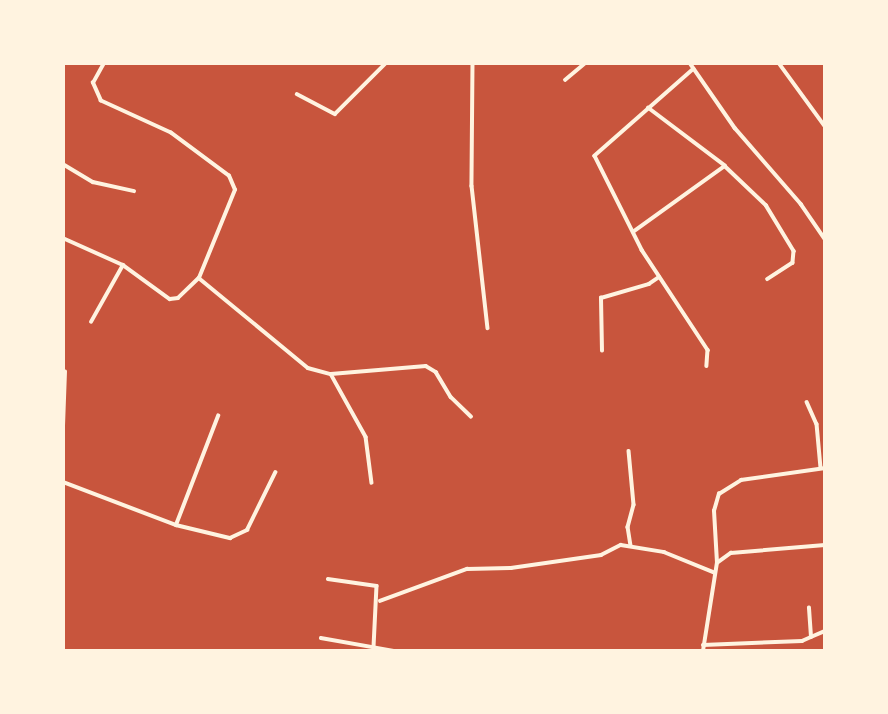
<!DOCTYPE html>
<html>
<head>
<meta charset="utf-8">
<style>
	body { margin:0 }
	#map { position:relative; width:888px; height:714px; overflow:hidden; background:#c8553d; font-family:"Titillium Web",sans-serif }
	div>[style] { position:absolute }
	.minor>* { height:3.5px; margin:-1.75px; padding:0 1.75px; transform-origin:1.75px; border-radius:1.75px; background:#fff3e0 }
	span { translate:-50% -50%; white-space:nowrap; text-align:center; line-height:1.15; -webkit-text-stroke:6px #fff3e0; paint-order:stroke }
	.frame { position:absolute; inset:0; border:65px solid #fff3e0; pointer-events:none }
</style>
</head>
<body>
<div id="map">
	<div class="minor">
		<div style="left:473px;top:63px;width:123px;rotate:90.5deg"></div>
		<div style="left:472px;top:186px;width:143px;rotate:83.6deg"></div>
		<div style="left:690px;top:63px;width:79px;rotate:55.3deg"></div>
		<div style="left:735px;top:128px;width:101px;rotate:49deg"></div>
		<div style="left:801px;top:204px;width:42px;rotate:55.6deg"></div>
		<div style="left:779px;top:63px;width:78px;rotate:53.9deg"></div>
		<div style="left:694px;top:69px;width:132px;rotate:138.7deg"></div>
		<div style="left:595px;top:156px;width:105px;rotate:63.4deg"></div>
		<div style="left:642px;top:250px;width:120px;rotate:56.6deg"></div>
		<div style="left:708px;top:350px;width:16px;rotate:94deg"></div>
		<div style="left:565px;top:80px;width:26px;rotate:-40deg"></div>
		<div style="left:297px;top:94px;width:43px;rotate:27.8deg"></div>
		<div style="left:335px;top:114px;width:72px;rotate:-45deg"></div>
		<div style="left:63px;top:164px;width:35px;rotate:31deg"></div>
		<div style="left:93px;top:182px;width:42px;rotate:12.4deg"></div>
		<div style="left:725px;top:166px;width:57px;rotate:43.6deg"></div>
		<div style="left:766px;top:205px;width:54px;rotate:58.7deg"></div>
		<div style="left:794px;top:251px;width:12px;rotate:95deg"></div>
		<div style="left:793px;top:263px;width:30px;rotate:147deg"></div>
		<div style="left:633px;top:232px;width:113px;rotate:-35.7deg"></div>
		<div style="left:725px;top:166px;width:96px;rotate:-143deg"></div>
		<div style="left:63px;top:238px;width:66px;rotate:24.2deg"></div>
		<div style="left:199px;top:278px;width:141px;rotate:39.5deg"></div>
		<div style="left:308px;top:368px;width:24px;rotate:15deg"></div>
		<div style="left:331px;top:374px;width:95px;rotate:-4.8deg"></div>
		<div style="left:426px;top:366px;width:12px;rotate:31deg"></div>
		<div style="left:436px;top:372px;width:29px;rotate:59deg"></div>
		<div style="left:451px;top:397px;width:28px;rotate:44deg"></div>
		<div style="left:91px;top:322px;width:65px;rotate:-60.7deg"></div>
		<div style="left:123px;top:265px;width:58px;rotate:35.9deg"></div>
		<div style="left:170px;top:299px;width:8px;rotate:-7deg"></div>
		<div style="left:178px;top:298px;width:29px;rotate:-44deg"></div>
		<div style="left:199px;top:278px;width:95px;rotate:-67.8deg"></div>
		<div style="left:235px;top:190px;width:15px;rotate:-113deg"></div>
		<div style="left:229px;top:176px;width:72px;rotate:-143.4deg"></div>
		<div style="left:171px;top:133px;width:77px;rotate:-155.4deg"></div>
		<div style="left:101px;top:101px;width:20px;rotate:-114deg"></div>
		<div style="left:93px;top:83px;width:23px;rotate:-61deg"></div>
		<div style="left:602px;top:351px;width:53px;rotate:-91.1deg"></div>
		<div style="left:601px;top:298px;width:50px;rotate:-16.3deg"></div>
		<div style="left:649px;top:284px;width:12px;rotate:-35deg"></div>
		<div style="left:331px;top:374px;width:72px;rotate:60.9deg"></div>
		<div style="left:366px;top:437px;width:46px;rotate:82.6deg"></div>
		<div style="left:807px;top:402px;width:24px;rotate:66deg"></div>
		<div style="left:817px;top:424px;width:44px;rotate:84.8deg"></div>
		<div style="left:63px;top:426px;width:54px;rotate:-87.9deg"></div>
		<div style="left:629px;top:451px;width:54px;rotate:84.7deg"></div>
		<div style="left:634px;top:505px;width:23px;rotate:105deg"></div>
		<div style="left:628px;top:527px;width:19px;rotate:81deg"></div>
		<div style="left:63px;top:482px;width:121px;rotate:20.8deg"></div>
		<div style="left:176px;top:525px;width:56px;rotate:13.5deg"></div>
		<div style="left:230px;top:538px;width:19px;rotate:-25deg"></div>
		<div style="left:247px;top:530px;width:64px;rotate:-63.8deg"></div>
		<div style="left:176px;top:525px;width:117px;rotate:-68.9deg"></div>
		<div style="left:717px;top:563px;width:17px;rotate:-36deg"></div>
		<div style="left:731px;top:553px;width:94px;rotate:-4.9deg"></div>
		<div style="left:328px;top:579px;width:49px;rotate:8.1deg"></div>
		<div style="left:377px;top:586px;width:61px;rotate:92.8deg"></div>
		<div style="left:380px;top:601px;width:93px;rotate:-20.2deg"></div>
		<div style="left:467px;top:569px;width:44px;rotate:-1.3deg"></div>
		<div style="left:511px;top:568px;width:91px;rotate:-8.2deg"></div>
		<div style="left:601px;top:555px;width:22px;rotate:-27deg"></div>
		<div style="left:621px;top:545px;width:44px;rotate:9.2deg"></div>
		<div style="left:664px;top:552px;width:53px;rotate:22.2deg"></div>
		<div style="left:811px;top:637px;width:15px;rotate:-23deg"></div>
		<div style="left:321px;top:638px;width:75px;rotate:10deg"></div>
		<div style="left:703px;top:645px;width:99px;rotate:-2.3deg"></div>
		<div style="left:802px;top:641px;width:10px;rotate:-24deg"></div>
		<div style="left:811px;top:637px;width:29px;rotate:-94deg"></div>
		<div style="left:422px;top:651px;width:81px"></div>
		<div style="left:703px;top:651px;width:89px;rotate:-81deg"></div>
		<div style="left:717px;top:563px;width:52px;rotate:-93.3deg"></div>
		<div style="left:714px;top:511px;width:18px;rotate:-74deg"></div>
		<div style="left:719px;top:494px;width:26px;rotate:-32deg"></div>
		<div style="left:741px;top:480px;width:85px;rotate:-8.1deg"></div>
	</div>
	<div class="frame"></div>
</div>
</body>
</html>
